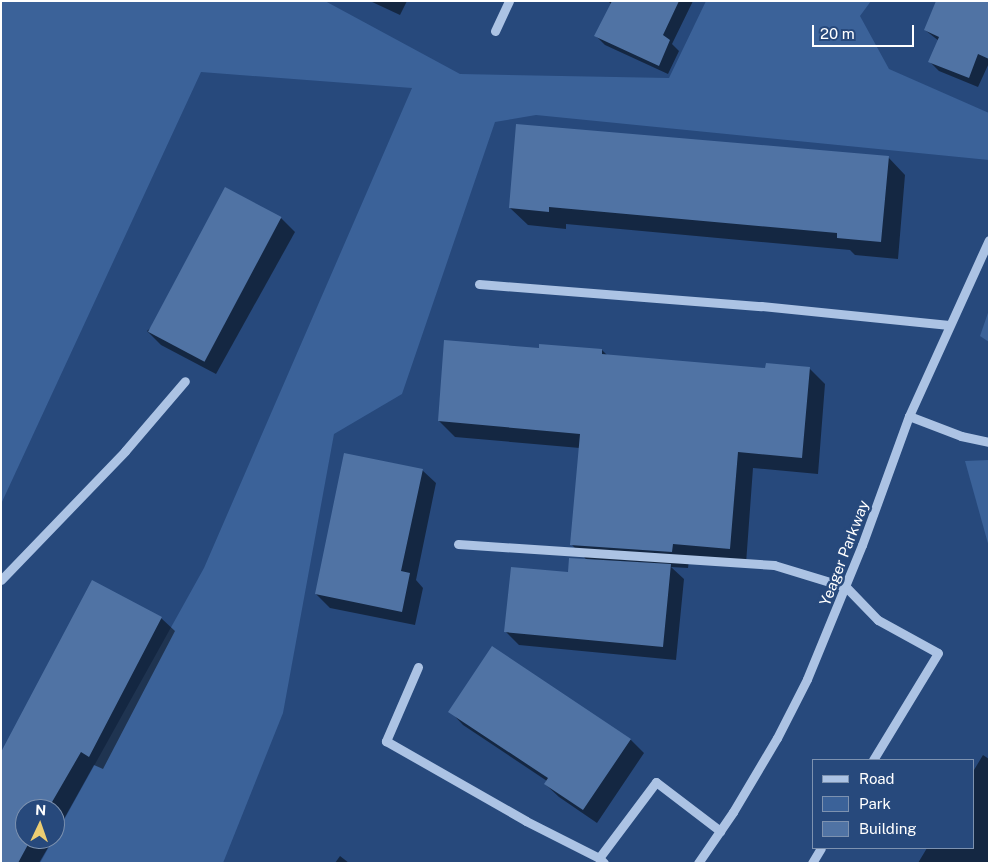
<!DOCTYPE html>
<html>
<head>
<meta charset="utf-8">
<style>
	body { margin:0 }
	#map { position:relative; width:990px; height:864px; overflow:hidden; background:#27497c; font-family:"Public Sans",sans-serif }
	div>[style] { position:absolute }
	.green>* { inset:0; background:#3b6299 }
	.shadow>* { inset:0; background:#0007 }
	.building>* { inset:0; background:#5073a4; transform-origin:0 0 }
	.minor>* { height:9px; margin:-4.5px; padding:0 4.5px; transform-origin:4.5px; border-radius:4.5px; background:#acc3e4 }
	span { translate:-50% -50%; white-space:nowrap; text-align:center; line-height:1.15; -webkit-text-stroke:5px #27497c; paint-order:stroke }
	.street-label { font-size:15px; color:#fff }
	.frame { position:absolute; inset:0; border:2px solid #fff; pointer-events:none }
	.legend { position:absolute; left:812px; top:759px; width:162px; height:90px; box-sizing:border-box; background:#27497c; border:1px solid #7d92b0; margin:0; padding:6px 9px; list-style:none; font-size:15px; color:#fff }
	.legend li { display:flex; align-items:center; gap:10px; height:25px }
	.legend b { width:25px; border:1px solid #7d92b0 }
	.north { position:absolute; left:15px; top:799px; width:50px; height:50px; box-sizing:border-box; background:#27497c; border:1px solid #7d92b0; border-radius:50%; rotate:3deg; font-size:14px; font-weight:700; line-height:20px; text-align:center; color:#fff }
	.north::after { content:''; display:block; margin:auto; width:18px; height:22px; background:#eccd72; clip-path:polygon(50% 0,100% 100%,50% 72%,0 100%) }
	.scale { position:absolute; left:812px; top:25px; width:102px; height:22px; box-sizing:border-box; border:2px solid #fff; border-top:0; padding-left:6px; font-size:15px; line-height:18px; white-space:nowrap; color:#fff; -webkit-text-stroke:4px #27497c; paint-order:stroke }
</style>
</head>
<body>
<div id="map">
	<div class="green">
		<div style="clip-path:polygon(1px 1px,325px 1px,460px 74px,669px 78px,706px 1px,871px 1px,860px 16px,889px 69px,989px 113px,989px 160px,536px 115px,495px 122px,402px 394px,334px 434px,283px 713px,223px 863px,40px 863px,204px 568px,412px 88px,201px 72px,1px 504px)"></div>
		<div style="clip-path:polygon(989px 310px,989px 342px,980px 336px)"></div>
		<div style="clip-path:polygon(989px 460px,989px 547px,965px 461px)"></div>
	</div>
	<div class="shadow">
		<div style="clip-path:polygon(370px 1px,407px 1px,400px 15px)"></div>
		<div style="clip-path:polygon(608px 1px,693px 1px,672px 44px,679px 51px,668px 74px,605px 45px,596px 36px,612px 5px)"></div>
		<div style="clip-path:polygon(989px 1px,989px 63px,978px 87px,939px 71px,930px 62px,939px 41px,925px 30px)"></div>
		<div style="clip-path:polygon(888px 157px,905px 175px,898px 259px,855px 255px,850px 250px,566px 224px,566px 229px,528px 225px,510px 208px)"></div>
		<div style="clip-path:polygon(281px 218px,295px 232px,216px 374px,161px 345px,147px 331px)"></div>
		<div style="clip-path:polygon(540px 349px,602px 350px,608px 356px,766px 370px,809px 368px,825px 384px,818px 474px,753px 468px,746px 564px,689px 560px,688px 568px,671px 567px,684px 579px,676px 660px,519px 645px,506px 632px,587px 560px,572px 545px,580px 448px,455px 437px,439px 421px)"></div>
		<div style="clip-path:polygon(422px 470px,436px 483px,416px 580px,423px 588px,415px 625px,330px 608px,316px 594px)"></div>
		<div style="clip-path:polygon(161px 618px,175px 631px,103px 769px,94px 765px,55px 835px,55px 809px,25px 809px,25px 839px,53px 839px,39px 863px,1px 863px,1px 751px)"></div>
		<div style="clip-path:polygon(493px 648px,631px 740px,644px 753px,597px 823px,559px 797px,545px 784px,547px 781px,463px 725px,450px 711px)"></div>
		<div style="clip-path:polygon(983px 755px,989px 759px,989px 863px,918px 863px,927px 848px,974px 848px,974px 770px)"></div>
		<div style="clip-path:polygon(340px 856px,349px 863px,335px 863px)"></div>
	</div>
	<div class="building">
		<div style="clip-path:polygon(612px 1px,679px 1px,663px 35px,670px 40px,659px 66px,594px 36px)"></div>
		<div style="clip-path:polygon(936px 1px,989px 1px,989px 59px,978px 54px,969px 78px,928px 62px,939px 37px,924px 30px)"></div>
		<div style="clip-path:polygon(516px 124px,889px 156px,881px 242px,837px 238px,837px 233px,549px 207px,549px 212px,509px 208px)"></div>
		<div style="left:225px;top:187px;width:64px;height:164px;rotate:28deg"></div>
		<div style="clip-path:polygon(444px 340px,539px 348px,539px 344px,602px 349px,602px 354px,765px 368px,766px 363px,810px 367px,802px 458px,738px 452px,730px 549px,673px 544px,672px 552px,570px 545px,580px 434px,438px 421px)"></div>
		<div style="clip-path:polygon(344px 453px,423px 469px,401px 571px,410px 573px,402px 612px,315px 594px)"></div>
		<div style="clip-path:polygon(569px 558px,671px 564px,663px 647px,504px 632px,511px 567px,568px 572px)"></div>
		<div style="clip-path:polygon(92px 580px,162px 617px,89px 757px,81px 752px,48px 809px,25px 809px,25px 839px,31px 839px,18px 863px,1px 863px,1px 752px)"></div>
		<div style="clip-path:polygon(492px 646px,631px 739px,583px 810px,544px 784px,548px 778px,448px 712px)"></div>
	</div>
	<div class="minor">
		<div style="left:495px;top:31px;width:33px;rotate:-65deg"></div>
		<div style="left:479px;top:284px;width:283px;rotate:4.5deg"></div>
		<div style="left:761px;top:306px;width:189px;rotate:5.8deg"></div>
		<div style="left:909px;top:416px;width:56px;rotate:21deg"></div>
		<div style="left:961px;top:436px;width:29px;rotate:12deg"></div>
		<div style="left:458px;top:544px;width:317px;rotate:3.8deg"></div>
		<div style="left:774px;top:565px;width:75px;rotate:17deg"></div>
		<div style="left:846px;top:587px;width:46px;rotate:45.9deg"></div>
		<div style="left:878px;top:620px;width:68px;rotate:28.8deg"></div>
		<div style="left:938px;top:653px;width:125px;rotate:121.3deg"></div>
		<div style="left:1px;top:580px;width:179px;rotate:-46.1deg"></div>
		<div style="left:125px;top:451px;width:92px;rotate:-49.4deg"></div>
		<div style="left:418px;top:667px;width:81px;rotate:113.4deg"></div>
		<div style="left:386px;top:741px;width:161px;rotate:29.7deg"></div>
		<div style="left:526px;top:821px;width:82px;rotate:26.9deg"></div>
		<div style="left:604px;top:863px;width:7px;rotate:-135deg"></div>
		<div style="left:599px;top:858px;width:95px;rotate:-53.1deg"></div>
		<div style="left:656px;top:782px;width:81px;rotate:37.4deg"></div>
		<div style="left:698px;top:863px;width:62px;rotate:-55.5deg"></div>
		<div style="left:733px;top:812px;width:86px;rotate:-59.3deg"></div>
		<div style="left:777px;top:738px;width:66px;rotate:-63deg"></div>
		<div style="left:807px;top:679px;width:145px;rotate:-67.7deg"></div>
		<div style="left:862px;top:545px;width:137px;rotate:-70deg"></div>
		<div style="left:909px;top:416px;width:193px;rotate:-65.6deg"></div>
		<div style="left:812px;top:863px;width:17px;rotate:-59deg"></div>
	</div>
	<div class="street-label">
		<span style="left:844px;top:553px;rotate:-69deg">Yeager Parkway</span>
	</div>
	<div class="frame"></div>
	<ul class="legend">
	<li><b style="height:6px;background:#acc3e4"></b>Road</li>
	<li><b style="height:14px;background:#3b6299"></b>Park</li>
	<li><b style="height:14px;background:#5073a4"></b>Building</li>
	</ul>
	<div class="north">N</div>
	<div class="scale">20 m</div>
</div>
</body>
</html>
